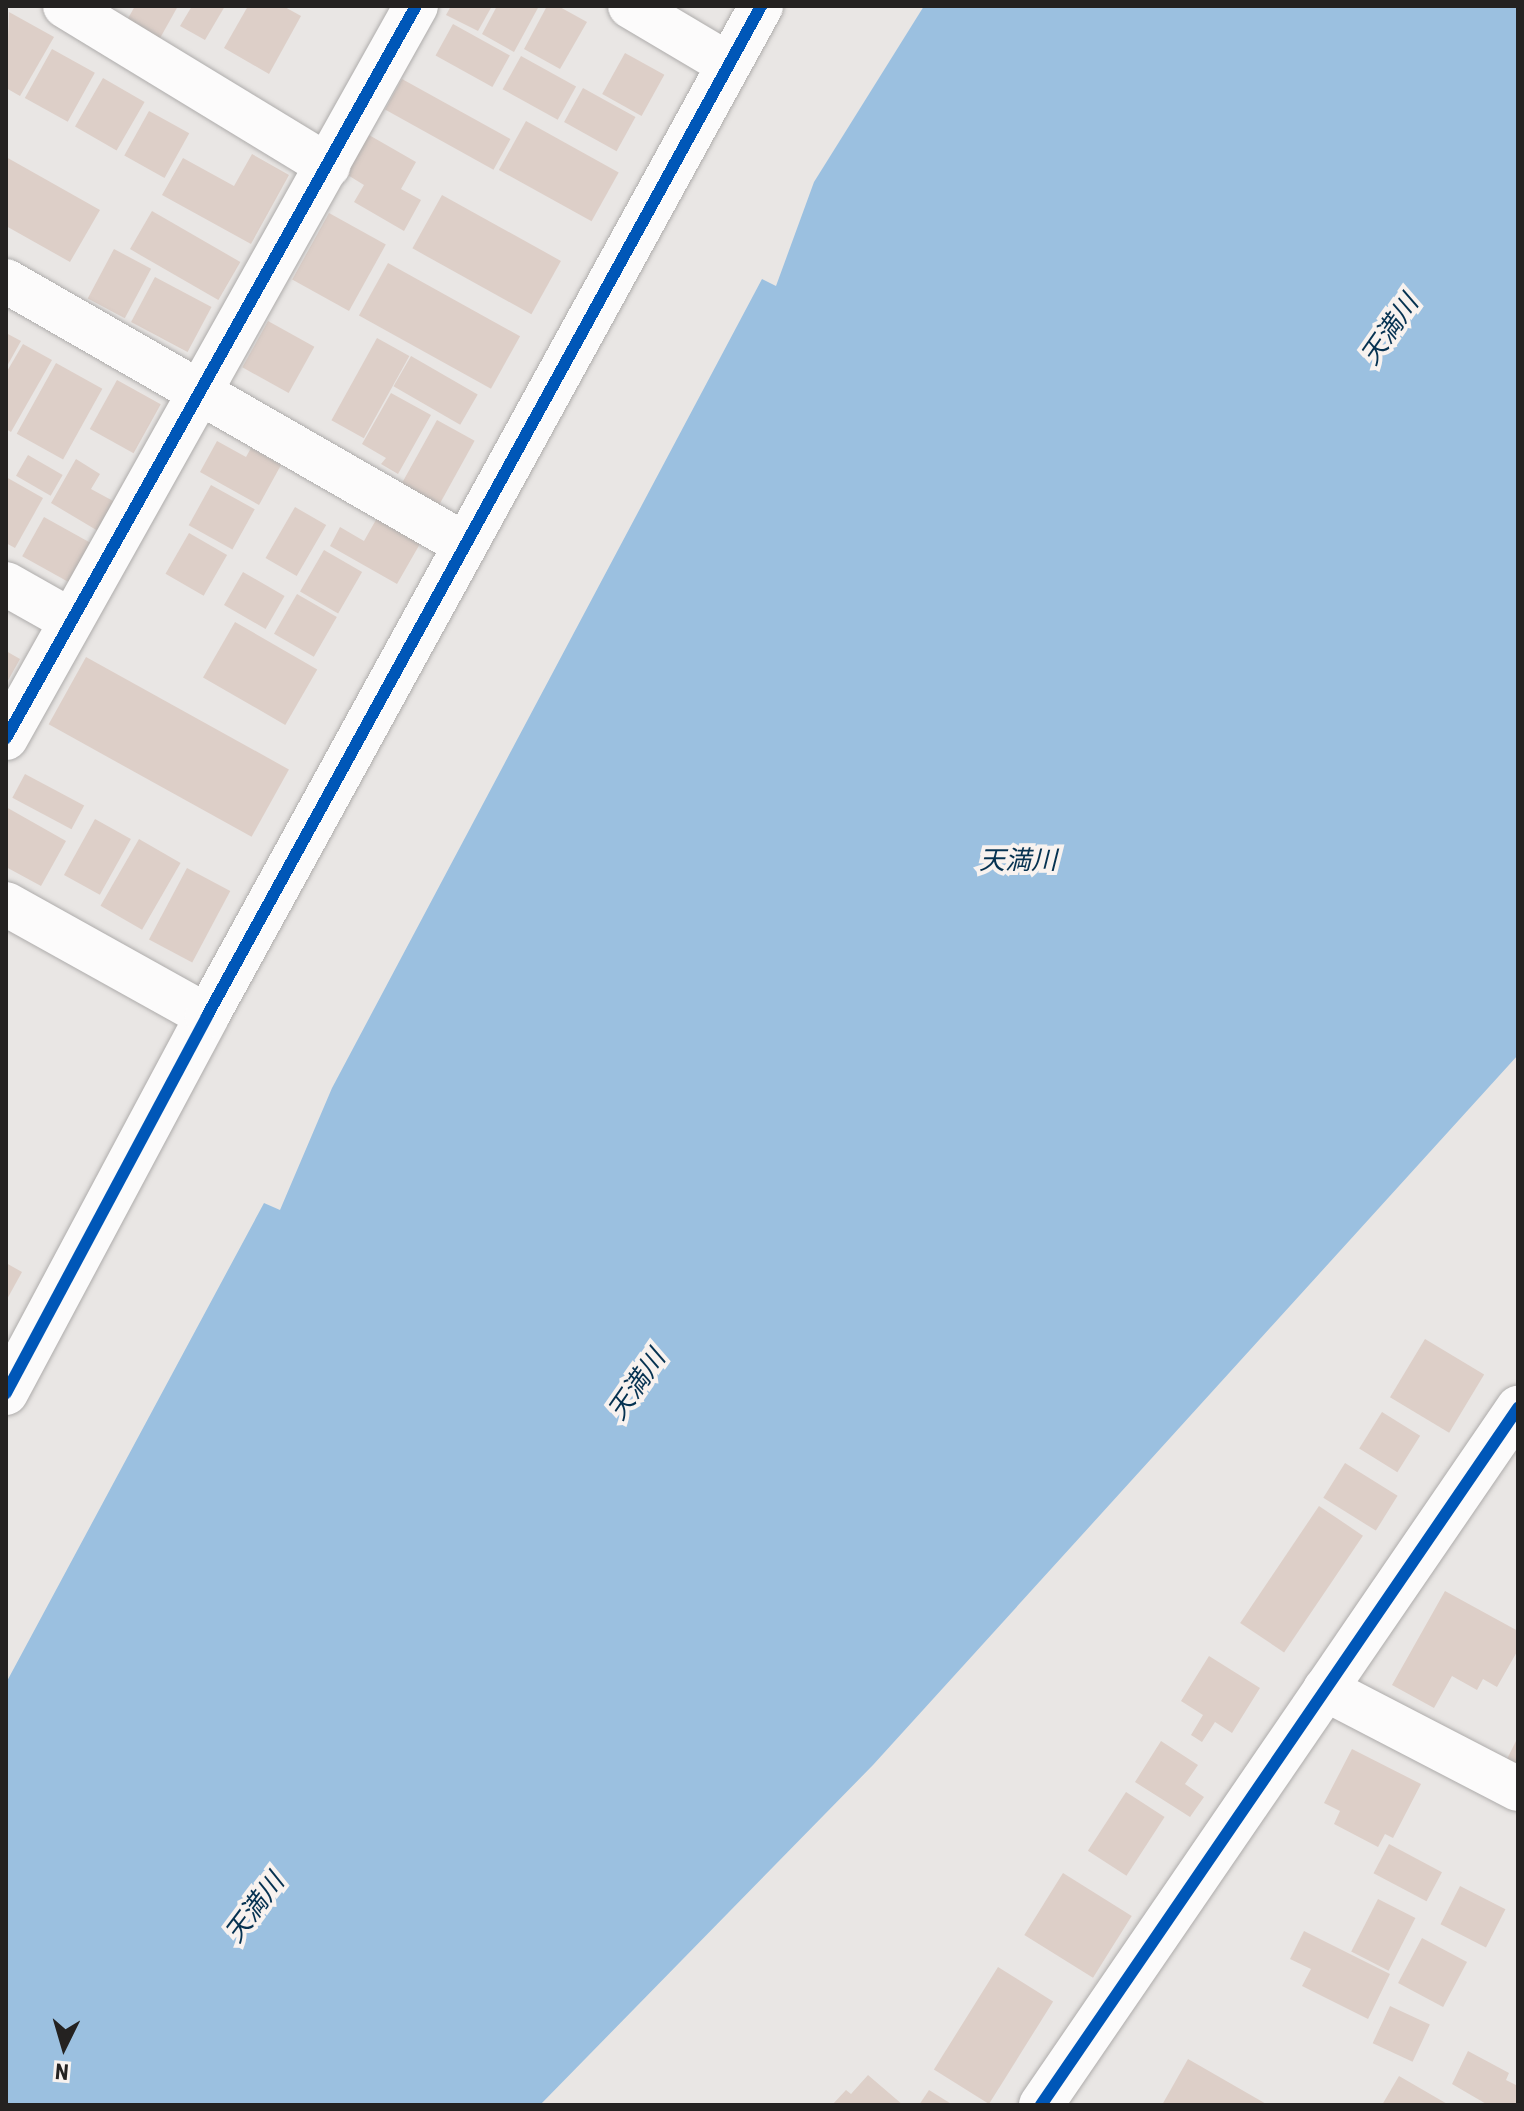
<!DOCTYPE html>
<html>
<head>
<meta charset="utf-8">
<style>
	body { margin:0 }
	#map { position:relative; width:1524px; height:2111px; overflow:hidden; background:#e9e6e4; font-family:"Roboto Condensed","Noto Sans JP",sans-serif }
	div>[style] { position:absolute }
	.water>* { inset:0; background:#9bc0e0 }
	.building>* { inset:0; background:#ddcfc8; transform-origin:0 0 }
	.roads { filter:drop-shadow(0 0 2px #aeacab) drop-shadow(0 0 2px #aeacab) }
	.minor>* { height:44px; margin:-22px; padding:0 22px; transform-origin:22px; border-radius:22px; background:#fcfbfb }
	.tertiary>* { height:44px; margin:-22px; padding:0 22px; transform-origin:22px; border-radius:22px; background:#fcfbfb }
	.cycleway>* { height:12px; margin:-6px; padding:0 6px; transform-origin:6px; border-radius:6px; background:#0057b8 }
	span { translate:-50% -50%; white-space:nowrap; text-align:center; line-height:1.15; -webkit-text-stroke:8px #f8f2ef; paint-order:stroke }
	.water-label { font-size:26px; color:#063251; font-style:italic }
	.frame { position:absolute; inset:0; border:8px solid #242221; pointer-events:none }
	.north { position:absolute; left:24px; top:2007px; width:80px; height:80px; -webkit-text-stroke:6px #f8f2ef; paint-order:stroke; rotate:185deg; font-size:22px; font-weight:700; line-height:32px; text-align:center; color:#242221 }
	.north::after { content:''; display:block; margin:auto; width:28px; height:36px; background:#242221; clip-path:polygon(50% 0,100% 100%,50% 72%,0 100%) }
</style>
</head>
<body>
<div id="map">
	<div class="water">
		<div style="clip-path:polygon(924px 6px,1518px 6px,1518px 1055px,873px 1765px,540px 2105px,6px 2105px,6px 1683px,264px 1203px,280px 1210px,332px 1088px,762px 279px,776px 286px,814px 182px)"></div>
	</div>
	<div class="building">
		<div style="clip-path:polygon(135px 6px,178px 6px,159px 40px,126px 22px)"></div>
		<div style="clip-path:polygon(192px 6px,225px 6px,205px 40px,180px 26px)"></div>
		<div style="clip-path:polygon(248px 6px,283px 6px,301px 16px,269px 74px,224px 48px)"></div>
		<div style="clip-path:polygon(451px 6px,492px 6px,478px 31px,446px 15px)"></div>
		<div style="clip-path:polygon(497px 6px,539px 6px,514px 52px,482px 34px)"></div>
		<div style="clip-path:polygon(547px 6px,558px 6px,587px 22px,560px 69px,524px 49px)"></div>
		<div style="clip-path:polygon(9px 12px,54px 37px,20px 96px,6px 88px)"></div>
		<div style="left:453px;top:24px;width:65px;height:36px;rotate:29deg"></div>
		<div style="left:52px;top:49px;width:49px;height:56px;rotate:29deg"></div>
		<div style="left:625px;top:53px;width:45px;height:47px;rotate:29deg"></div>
		<div style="left:521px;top:56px;width:63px;height:38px;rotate:29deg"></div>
		<div style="left:103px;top:78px;width:48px;height:56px;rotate:30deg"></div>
		<div style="left:402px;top:79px;width:124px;height:35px;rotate:29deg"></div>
		<div style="left:583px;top:88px;width:60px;height:39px;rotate:29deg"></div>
		<div style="left:149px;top:111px;width:46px;height:51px;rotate:29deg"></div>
		<div style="left:526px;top:121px;width:106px;height:56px;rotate:29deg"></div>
		<div style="clip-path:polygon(369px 135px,416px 162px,401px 189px,421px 200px,404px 231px,354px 202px,364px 185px,346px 174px)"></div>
		<div style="clip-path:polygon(252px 154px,289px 175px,251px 244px,162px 195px,183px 158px,234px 186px)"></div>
		<div style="clip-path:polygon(6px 157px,100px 210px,70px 262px,6px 226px)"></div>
		<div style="left:442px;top:195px;width:136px;height:61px;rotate:29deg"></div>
		<div style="left:152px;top:211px;width:102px;height:44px;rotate:30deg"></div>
		<div style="left:329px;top:213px;width:65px;height:76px;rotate:29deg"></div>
		<div style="left:114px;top:249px;width:42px;height:56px;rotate:28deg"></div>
		<div style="left:388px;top:263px;width:151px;height:60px;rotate:29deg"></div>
		<div style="left:155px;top:277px;width:64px;height:51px;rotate:28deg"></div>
		<div style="left:268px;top:321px;width:53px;height:53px;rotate:29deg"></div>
		<div style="clip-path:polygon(6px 333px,21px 341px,6px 368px)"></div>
		<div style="left:377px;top:338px;width:37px;height:94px;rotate:29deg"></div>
		<div style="clip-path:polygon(23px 344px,52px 360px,11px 432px,6px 429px,6px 373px)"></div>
		<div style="left:411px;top:356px;width:77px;height:35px;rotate:30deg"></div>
		<div style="left:56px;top:363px;width:53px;height:81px;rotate:29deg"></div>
		<div style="left:117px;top:380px;width:50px;height:56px;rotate:29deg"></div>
		<div style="clip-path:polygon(391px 393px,431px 415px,398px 474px,381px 464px,386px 458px,362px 444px)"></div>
		<div style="left:437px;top:420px;width:43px;height:73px;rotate:29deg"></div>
		<div style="clip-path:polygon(217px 441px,246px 457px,251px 448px,281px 465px,259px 505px,200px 472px)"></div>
		<div style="left:28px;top:455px;width:40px;height:24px;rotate:30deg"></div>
		<div style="clip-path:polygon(76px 459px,100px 474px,91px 489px,115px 502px,98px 531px,51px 503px)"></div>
		<div style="clip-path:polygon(6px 477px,43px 498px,15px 548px,6px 543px)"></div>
		<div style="left:211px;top:485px;width:50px;height:46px;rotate:29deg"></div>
		<div style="left:295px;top:507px;width:36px;height:59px;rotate:30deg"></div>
		<div style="left:44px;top:517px;width:55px;height:45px;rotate:29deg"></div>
		<div style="clip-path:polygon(377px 518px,421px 542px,397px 584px,330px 546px,340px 527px,364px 541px)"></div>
		<div style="left:189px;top:533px;width:44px;height:47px;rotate:30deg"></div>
		<div style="left:324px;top:550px;width:44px;height:48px;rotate:30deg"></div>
		<div style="left:243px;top:572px;width:48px;height:38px;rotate:30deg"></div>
		<div style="left:297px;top:594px;width:46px;height:46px;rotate:30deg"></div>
		<div style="left:235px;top:622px;width:95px;height:64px;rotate:30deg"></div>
		<div style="clip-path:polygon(6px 651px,20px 659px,6px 684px)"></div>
		<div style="left:86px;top:657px;width:232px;height:77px;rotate:29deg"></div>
		<div style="left:25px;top:774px;width:67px;height:27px;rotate:28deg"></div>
		<div style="clip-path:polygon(6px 807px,66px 841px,41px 886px,6px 867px)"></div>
		<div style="left:95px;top:819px;width:41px;height:64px;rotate:29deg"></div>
		<div style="left:139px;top:839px;width:48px;height:77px;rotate:30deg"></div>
		<div style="left:187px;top:868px;width:49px;height:81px;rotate:28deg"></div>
		<div style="clip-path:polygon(6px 1263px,22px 1272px,6px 1301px)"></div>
		<div style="left:1425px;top:1339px;width:69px;height:68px;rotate:31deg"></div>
		<div style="left:1382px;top:1412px;width:45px;height:43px;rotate:32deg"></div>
		<div style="left:1345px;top:1463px;width:62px;height:41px;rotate:32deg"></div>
		<div style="left:1319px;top:1506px;width:53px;height:141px;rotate:34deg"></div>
		<div style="clip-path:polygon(1445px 1591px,1518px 1631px,1518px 1650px,1497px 1687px,1483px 1679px,1477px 1690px,1452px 1676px,1434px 1708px,1392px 1685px)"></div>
		<div style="clip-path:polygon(1209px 1656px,1260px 1688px,1232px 1733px,1215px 1722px,1202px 1742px,1191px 1735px,1203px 1715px,1181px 1701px)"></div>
		<div style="clip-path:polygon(1518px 1737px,1518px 1764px,1507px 1759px)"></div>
		<div style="clip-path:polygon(1161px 1741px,1198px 1765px,1185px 1784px,1204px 1797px,1190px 1817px,1135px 1782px)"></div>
		<div style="clip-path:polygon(1352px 1749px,1421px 1784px,1393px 1838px,1385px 1834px,1378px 1847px,1334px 1824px,1340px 1811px,1324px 1803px)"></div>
		<div style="left:1126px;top:1792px;width:46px;height:70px;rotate:33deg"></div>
		<div style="left:1389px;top:1844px;width:60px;height:33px;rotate:28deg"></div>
		<div style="left:1063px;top:1873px;width:81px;height:73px;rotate:32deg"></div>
		<div style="left:1460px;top:1886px;width:51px;height:43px;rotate:27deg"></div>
		<div style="left:1378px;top:1899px;width:42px;height:59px;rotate:27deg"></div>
		<div style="clip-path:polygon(1304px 1931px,1390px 1974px,1368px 2019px,1302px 1986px,1311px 1969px,1290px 1959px)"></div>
		<div style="left:1422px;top:1938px;width:51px;height:51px;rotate:28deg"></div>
		<div style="left:998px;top:1967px;width:65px;height:121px;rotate:32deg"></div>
		<div style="left:1390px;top:2006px;width:44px;height:41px;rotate:25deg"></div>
		<div style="clip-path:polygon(1468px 2051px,1509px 2073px,1506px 2080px,1518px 2086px,1518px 2105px,1488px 2105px,1452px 2084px)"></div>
		<div style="clip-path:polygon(1188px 2059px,1268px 2105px,1162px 2105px)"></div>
		<div style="clip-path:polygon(868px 2075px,903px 2105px,832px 2105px,846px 2090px,851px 2094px)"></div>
		<div style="clip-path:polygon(1399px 2076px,1449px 2105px,1382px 2105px)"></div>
		<div style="clip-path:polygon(929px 2090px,953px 2105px,919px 2105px)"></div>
	</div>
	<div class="roads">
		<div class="minor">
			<div style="left:65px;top:6px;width:308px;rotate:31.3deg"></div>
			<div style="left:630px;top:6px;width:112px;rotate:30.7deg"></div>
			<div style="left:6px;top:281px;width:528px;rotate:29.87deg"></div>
			<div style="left:6px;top:584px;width:73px;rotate:29.4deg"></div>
			<div style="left:6px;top:738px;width:839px;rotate:-60.75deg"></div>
			<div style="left:6px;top:904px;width:230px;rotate:29.1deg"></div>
			<div style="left:1325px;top:1689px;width:217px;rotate:27.4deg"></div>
		</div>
		<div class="tertiary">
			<div style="left:6px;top:1393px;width:427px;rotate:-61.9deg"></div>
			<div style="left:207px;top:1016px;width:1152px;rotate:-61.25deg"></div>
			<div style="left:1041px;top:2105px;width:845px;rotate:-55.61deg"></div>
		</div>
	</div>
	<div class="cycleway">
		<div style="left:6px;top:738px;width:839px;rotate:-60.75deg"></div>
		<div style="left:6px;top:1393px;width:427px;rotate:-61.9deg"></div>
		<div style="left:207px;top:1016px;width:1152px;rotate:-61.25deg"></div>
		<div style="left:1041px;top:2105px;width:845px;rotate:-55.61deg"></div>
	</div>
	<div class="water-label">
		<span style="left:1390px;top:330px;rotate:-55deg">天満川</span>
		<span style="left:1018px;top:861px">天満川</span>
		<span style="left:637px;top:1385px;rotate:-55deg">天満川</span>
		<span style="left:255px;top:1908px;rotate:-53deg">天満川</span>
	</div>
	<div class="frame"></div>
	<div class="north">N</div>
</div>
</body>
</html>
